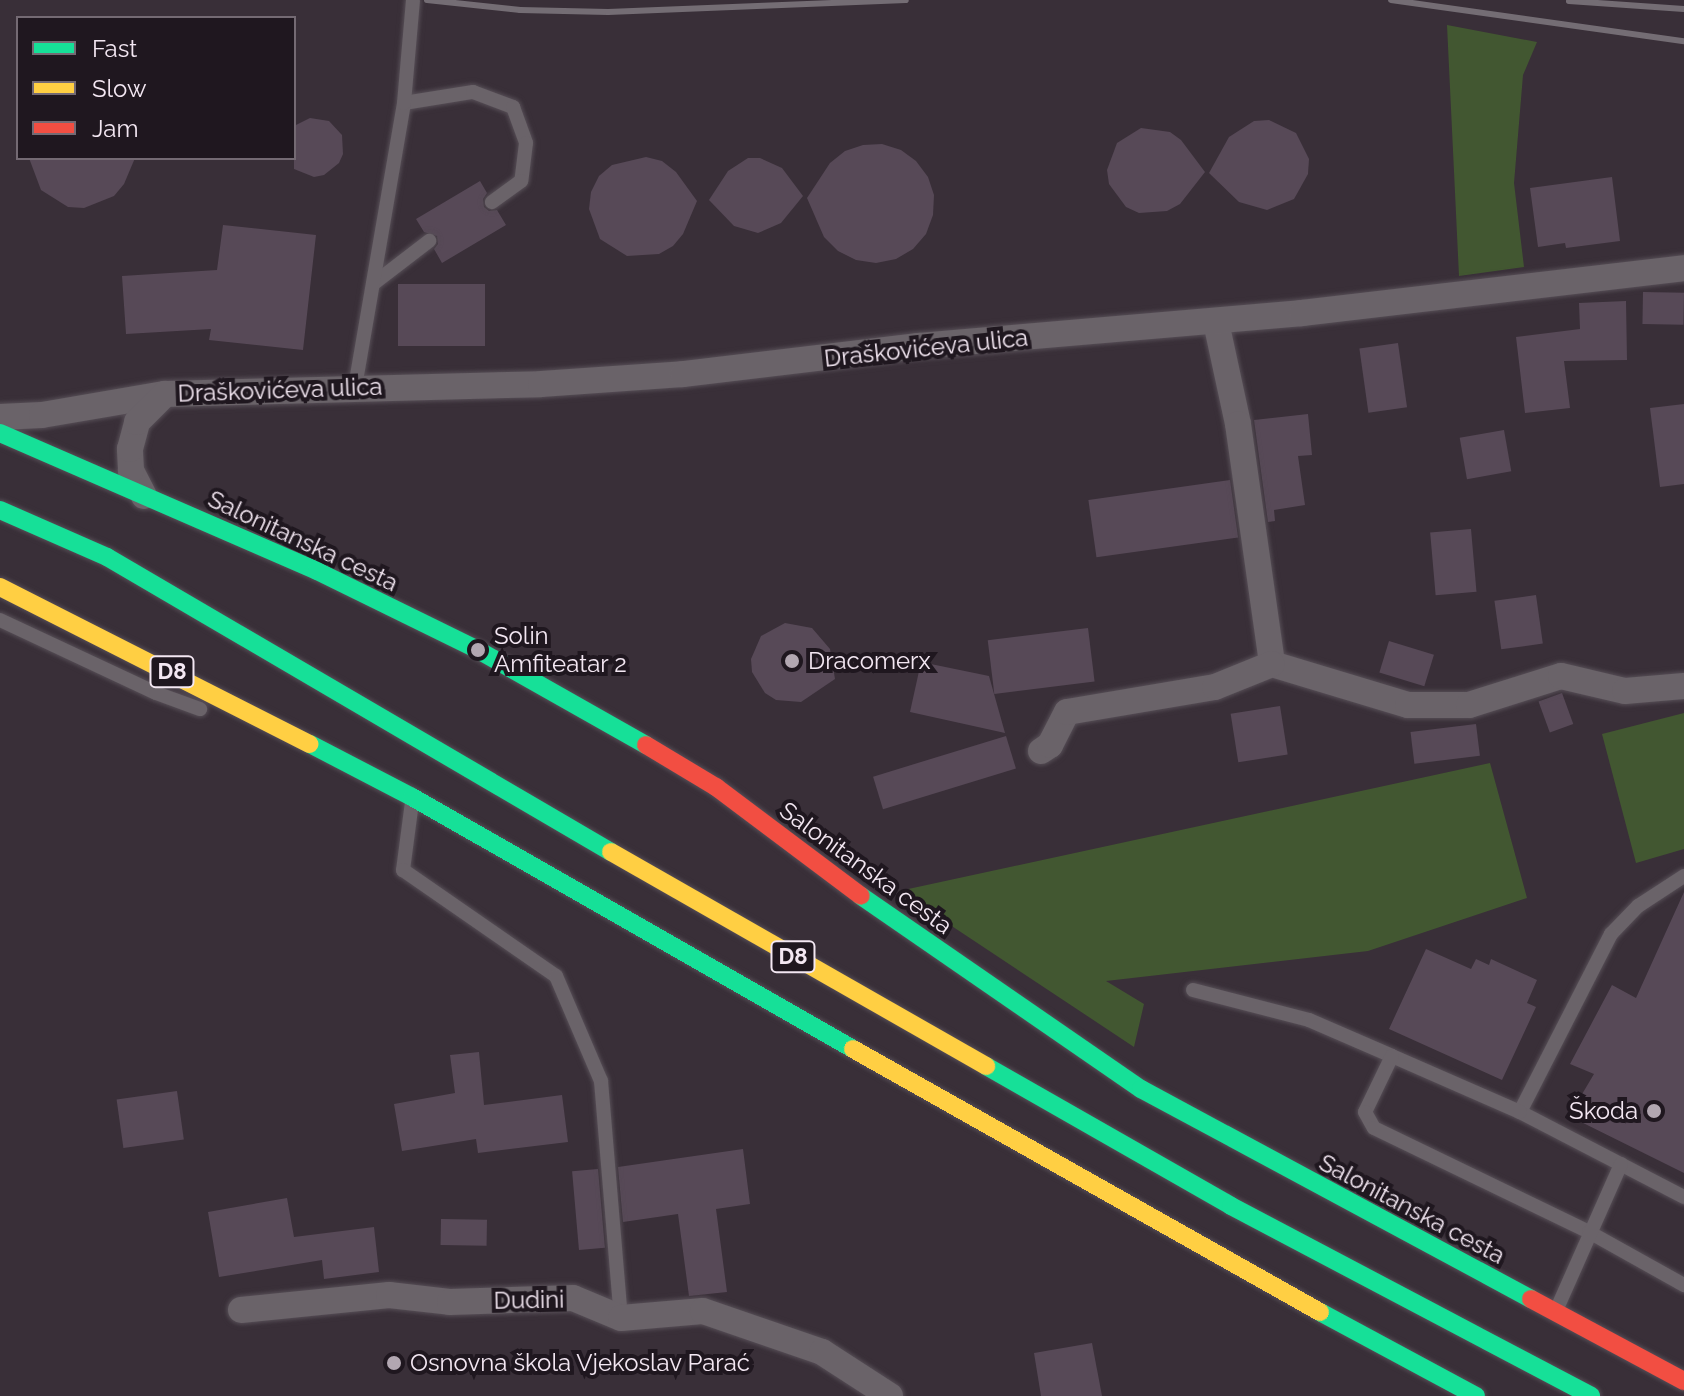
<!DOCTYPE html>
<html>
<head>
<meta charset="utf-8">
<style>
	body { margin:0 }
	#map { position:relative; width:1684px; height:1396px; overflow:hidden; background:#392f38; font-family:Raleway,sans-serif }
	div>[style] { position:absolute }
	.green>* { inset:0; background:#425731 }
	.building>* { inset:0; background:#574957; transform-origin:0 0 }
	.roads { filter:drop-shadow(0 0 2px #564e56) drop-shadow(0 0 2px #564e56) }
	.lane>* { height:14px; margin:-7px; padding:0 7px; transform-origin:7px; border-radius:7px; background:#6a6369 }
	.street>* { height:26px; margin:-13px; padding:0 13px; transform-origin:13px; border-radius:13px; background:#6a6369 }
	.fast>* { height:18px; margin:-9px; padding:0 9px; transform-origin:9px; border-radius:9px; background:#16e098 }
	.slow>* { height:18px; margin:-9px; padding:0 9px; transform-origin:9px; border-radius:9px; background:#ffcf43 }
	.jam>* { height:18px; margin:-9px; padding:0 9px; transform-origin:9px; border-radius:9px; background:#f24e42 }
	.rail>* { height:6px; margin:-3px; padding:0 3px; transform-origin:3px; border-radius:3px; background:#746d74 }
	.dots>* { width:22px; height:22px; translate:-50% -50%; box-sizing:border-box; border:4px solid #1f171f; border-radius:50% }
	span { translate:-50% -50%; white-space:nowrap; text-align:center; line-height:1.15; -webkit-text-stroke:8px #1f171f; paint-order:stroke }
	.shield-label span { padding:2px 6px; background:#1f171f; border:2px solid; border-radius:6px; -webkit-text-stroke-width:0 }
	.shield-label { font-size:22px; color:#f3e7f2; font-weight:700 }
	.street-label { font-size:24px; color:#f3e7f2 }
	.poi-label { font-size:24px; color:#f3e7f2 }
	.left { translate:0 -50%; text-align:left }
	.right { translate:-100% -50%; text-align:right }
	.legend { position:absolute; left:16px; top:16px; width:280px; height:144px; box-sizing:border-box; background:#1f171f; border:2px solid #746a73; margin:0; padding:10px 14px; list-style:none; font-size:24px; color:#f3e7f2 }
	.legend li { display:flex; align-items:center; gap:16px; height:40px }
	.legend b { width:40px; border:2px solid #746a73 }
</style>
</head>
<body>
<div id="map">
	<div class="green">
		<div style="clip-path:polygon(1447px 25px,1537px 42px,1523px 75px,1514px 183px,1524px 267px,1459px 276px)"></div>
		<div style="clip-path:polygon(1684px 713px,1684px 849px,1636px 863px,1602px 734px)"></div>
		<div style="clip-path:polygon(1490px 763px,1527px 898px,1368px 951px,1106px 981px,1144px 1004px,1134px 1047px,899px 891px)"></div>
	</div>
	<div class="building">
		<div style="clip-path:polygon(310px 118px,329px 121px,342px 135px,343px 154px,339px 163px,324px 175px,314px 177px,294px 169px,294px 126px)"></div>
		<div style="clip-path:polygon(1269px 120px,1296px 133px,1309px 159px,1308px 174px,1294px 199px,1267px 210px,1239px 202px,1209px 173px,1229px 137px,1254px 121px)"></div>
		<div style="clip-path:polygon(1141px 128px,1170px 132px,1181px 140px,1205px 172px,1180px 204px,1167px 211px,1139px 213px,1126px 207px,1109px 184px,1107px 170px,1117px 143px)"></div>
		<div style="clip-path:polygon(882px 144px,901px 150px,916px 161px,928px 177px,934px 195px,933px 215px,926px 234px,913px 249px,896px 259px,876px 263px,856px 260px,838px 251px,824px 237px,807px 198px,830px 163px,845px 151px,863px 145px)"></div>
		<div style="clip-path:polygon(646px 157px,662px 161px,676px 172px,697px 201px,683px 234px,673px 246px,659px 254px,627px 256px,600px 239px,589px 209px,591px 192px,599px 176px,612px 165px)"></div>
		<div style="clip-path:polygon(29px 158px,135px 158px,124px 184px,114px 196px,84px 208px,68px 207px,41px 190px)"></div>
		<div style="clip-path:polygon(748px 158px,760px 158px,782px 168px,803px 196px,781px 223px,758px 233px,734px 226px,709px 200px,728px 171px)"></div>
		<div style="clip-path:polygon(1612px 177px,1620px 241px,1566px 248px,1565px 243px,1538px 247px,1530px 188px)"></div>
		<div style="clip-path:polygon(480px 181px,487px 193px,483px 199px,484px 207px,489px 211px,497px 210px,506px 225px,442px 263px,434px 249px,438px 244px,437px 236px,424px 232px,416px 219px)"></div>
		<div style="clip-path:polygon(223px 225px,316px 235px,303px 350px,209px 340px,211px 329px,126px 334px,122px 276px,217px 270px)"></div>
		<div style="left:485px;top:284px;width:62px;height:87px;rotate:90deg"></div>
		<div style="left:1643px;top:292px;width:41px;height:32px;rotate:1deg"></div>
		<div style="clip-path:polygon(1626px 301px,1627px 360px,1564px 361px,1570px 408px,1525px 413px,1516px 337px,1580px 329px,1579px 303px)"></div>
		<div style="left:1398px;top:343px;width:65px;height:39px;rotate:82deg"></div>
		<div style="clip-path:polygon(1684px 404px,1684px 484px,1660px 487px,1650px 408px)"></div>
		<div style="clip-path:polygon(1308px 414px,1312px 455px,1298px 456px,1305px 505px,1274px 510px,1275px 521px,1268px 522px,1254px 420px)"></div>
		<div style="left:1504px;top:430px;width:42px;height:45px;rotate:80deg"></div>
		<div style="left:1230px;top:480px;width:58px;height:143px;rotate:82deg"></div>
		<div style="left:1471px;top:529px;width:63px;height:41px;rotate:85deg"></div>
		<div style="left:1536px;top:595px;width:49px;height:42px;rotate:82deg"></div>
		<div style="clip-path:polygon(785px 623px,812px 628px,830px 649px,835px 679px,801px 702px,776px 700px,765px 693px,752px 672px,751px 659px,761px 636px)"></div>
		<div style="left:1088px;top:628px;width:54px;height:101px;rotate:83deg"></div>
		<div style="left:1389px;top:641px;width:47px;height:33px;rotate:17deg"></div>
		<div style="clip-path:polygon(921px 662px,989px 676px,1005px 733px,910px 712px)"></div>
		<div style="left:1562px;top:693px;width:33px;height:25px;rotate:70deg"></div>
		<div style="left:1280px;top:706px;width:49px;height:50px;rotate:81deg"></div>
		<div style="left:1476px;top:724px;width:32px;height:66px;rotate:83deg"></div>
		<div style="left:1006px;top:736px;width:34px;height:139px;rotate:73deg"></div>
		<div style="clip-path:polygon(1684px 892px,1684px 1173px,1569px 1116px,1594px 1074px,1570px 1064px,1612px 985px,1636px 998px)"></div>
		<div style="clip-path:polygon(1426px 949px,1471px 969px,1476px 959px,1489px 965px,1491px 959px,1537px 980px,1527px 1003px,1536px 1007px,1502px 1080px,1389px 1029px)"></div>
		<div style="clip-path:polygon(479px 1052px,484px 1105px,562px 1095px,568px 1142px,478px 1153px,476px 1139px,402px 1151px,394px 1104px,455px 1093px,450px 1055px)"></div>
		<div style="left:177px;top:1091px;width:49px;height:61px;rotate:82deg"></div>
		<div style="clip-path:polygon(743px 1149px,750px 1204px,716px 1209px,727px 1292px,689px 1296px,678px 1214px,623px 1222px,618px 1167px)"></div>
		<div style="left:598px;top:1169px;width:79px;height:26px;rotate:85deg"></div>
		<div style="clip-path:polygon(287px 1198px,294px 1237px,374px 1227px,379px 1272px,324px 1279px,322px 1260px,219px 1277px,208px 1212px)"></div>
		<div style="left:441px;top:1219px;width:46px;height:26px;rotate:1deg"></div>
		<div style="clip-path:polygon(1092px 1343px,1102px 1396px,1041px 1396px,1034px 1353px)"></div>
	</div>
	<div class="roads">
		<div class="lane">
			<div style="left:404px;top:103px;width:70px;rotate:-9.1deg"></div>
			<div style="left:473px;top:92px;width:43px;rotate:20.6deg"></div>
			<div style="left:513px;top:107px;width:38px;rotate:70deg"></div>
			<div style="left:526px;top:143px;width:38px;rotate:97deg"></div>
			<div style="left:521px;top:181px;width:36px;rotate:144deg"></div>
			<div style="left:373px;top:284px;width:71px;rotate:-37.5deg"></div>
			<div style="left:355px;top:387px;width:288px;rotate:-80.2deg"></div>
			<div style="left:404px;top:103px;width:103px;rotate:-85deg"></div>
			<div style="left:0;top:620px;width:172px;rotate:25.1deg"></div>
			<div style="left:156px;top:693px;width:47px;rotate:20deg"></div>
			<div style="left:412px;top:802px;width:69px;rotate:97.5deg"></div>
			<div style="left:403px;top:870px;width:186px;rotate:34.7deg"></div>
			<div style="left:556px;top:976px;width:114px;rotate:66.8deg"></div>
			<div style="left:601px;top:1081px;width:238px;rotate:85.2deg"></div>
			<div style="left:1684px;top:876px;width:55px;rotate:146.9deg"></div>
			<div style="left:1638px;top:906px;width:39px;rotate:134deg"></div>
			<div style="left:1611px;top:934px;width:200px;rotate:117.1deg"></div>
			<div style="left:1520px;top:1112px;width:185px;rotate:27.4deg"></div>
			<div style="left:1193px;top:990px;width:120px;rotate:14.5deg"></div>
			<div style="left:1309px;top:1020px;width:90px;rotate:23.4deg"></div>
			<div style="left:1520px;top:1112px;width:140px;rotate:-156.4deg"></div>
			<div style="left:1392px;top:1056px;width:62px;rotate:115.7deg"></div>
			<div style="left:1365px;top:1112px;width:18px;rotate:61deg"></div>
			<div style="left:1374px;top:1128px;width:239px;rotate:25.8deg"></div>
			<div style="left:1589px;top:1232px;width:109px;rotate:29.2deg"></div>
			<div style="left:1555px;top:1313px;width:163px;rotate:-66.1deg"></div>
		</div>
		<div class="street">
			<div style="left:1216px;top:322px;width:104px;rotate:77.8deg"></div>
			<div style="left:1238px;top:424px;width:242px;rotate:81.9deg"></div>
			<div style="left:1272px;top:664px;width:142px;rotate:16.8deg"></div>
			<div style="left:1408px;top:705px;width:61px"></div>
			<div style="left:1469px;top:705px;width:96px;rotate:-17.5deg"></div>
			<div style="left:1561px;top:676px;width:66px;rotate:13.2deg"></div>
			<div style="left:1625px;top:691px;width:59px;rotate:-4.8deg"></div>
			<div style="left:0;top:417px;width:42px;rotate:-2.7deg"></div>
			<div style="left:42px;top:415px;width:125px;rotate:-9.7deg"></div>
			<div style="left:165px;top:394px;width:376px;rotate:-1.5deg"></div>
			<div style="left:541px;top:384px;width:142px;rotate:-4deg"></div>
			<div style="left:683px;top:374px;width:237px;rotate:-6.8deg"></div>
			<div style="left:918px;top:346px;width:385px;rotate:-4.9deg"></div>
			<div style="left:1302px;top:313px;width:385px;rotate:-6.7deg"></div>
			<div style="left:144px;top:496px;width:29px;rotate:-117deg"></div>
			<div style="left:131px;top:470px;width:21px;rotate:-93deg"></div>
			<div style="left:130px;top:449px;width:28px;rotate:-75deg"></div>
			<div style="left:137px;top:422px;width:40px;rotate:-45deg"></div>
			<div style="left:1041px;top:751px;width:11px;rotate:-34deg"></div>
			<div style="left:1050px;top:745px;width:37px;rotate:-63deg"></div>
			<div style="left:1067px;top:712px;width:150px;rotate:-9.6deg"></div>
			<div style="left:1215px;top:687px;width:61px;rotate:-22deg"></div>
			<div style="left:241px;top:1310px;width:149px;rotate:-5.8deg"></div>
			<div style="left:389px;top:1295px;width:61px;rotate:6.5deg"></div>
			<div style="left:450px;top:1302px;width:123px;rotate:-1.9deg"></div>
			<div style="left:573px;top:1298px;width:52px;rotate:22.6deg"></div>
			<div style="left:621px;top:1318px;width:82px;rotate:-4.9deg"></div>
			<div style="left:703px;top:1311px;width:126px;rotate:19deg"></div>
			<div style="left:822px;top:1352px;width:81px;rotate:32.9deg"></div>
		</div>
		<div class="fast">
			<div style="left:0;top:433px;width:346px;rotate:23.5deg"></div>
			<div style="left:317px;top:571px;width:179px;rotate:26.1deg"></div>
			<div style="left:478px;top:650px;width:193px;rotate:29.5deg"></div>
			<div style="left:0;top:510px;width:117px;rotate:23.7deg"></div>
			<div style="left:107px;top:557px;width:584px;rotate:30.34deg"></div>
			<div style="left:310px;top:744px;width:115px;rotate:27.5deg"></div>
			<div style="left:412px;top:797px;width:508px;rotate:29.74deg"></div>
			<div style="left:861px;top:896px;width:340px;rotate:34.6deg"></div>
			<div style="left:1141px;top:1089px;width:443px;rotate:28.3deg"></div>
			<div style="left:986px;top:1066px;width:282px;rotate:29.7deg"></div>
			<div style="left:1231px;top:1206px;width:407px;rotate:27.8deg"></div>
			<div style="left:1320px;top:1312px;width:177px;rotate:28.3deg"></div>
		</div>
		<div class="slow">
			<div style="left:0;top:587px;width:347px;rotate:26.9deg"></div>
			<div style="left:611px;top:852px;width:432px;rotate:29.7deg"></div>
			<div style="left:853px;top:1049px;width:536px;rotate:29.39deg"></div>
		</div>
		<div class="jam">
			<div style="left:646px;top:745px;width:82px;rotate:31deg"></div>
			<div style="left:716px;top:787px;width:181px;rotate:36.9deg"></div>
			<div style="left:1531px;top:1299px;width:174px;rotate:28.2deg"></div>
		</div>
	</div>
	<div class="rail">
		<div style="left:427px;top:0;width:94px;rotate:6.1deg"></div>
		<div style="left:520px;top:10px;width:88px;rotate:1.3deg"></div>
		<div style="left:608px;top:12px;width:298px;rotate:-2.3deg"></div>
		<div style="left:1391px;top:0;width:296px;rotate:8deg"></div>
		<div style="left:1569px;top:1px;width:115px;rotate:4deg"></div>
	</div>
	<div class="dots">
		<div style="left:478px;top:650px;background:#b2a7b1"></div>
		<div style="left:792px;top:661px;background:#b2a7b1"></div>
		<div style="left:1654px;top:1111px;background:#b2a7b1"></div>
		<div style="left:394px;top:1363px;background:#b2a7b1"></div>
	</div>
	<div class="shield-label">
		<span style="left:172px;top:672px">D8</span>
		<span style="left:793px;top:957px">D8</span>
	</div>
	<div class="street-label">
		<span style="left:926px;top:348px;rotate:-6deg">Draškovićeva ulica</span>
		<span style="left:280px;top:390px;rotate:-2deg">Draškovićeva ulica</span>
		<span style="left:303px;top:541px;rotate:25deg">Salonitanska cesta</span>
		<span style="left:866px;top:868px;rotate:36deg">Salonitanska cesta</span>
		<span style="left:1412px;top:1209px;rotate:28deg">Salonitanska cesta</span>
		<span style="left:529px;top:1300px;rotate:-1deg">Dudini</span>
	</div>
	<div class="poi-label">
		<span class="left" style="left:494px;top:650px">Solin<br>Amfiteatar 2</span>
		<span class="left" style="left:808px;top:661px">Dracomerx</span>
		<span class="right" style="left:1638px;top:1111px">Škoda</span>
		<span class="left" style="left:410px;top:1363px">Osnovna škola Vjekoslav Parać</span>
	</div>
	<ul class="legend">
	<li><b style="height:10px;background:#16e098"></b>Fast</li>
	<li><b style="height:10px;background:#ffcf43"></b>Slow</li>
	<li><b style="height:10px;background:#f24e42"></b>Jam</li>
	</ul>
</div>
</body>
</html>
